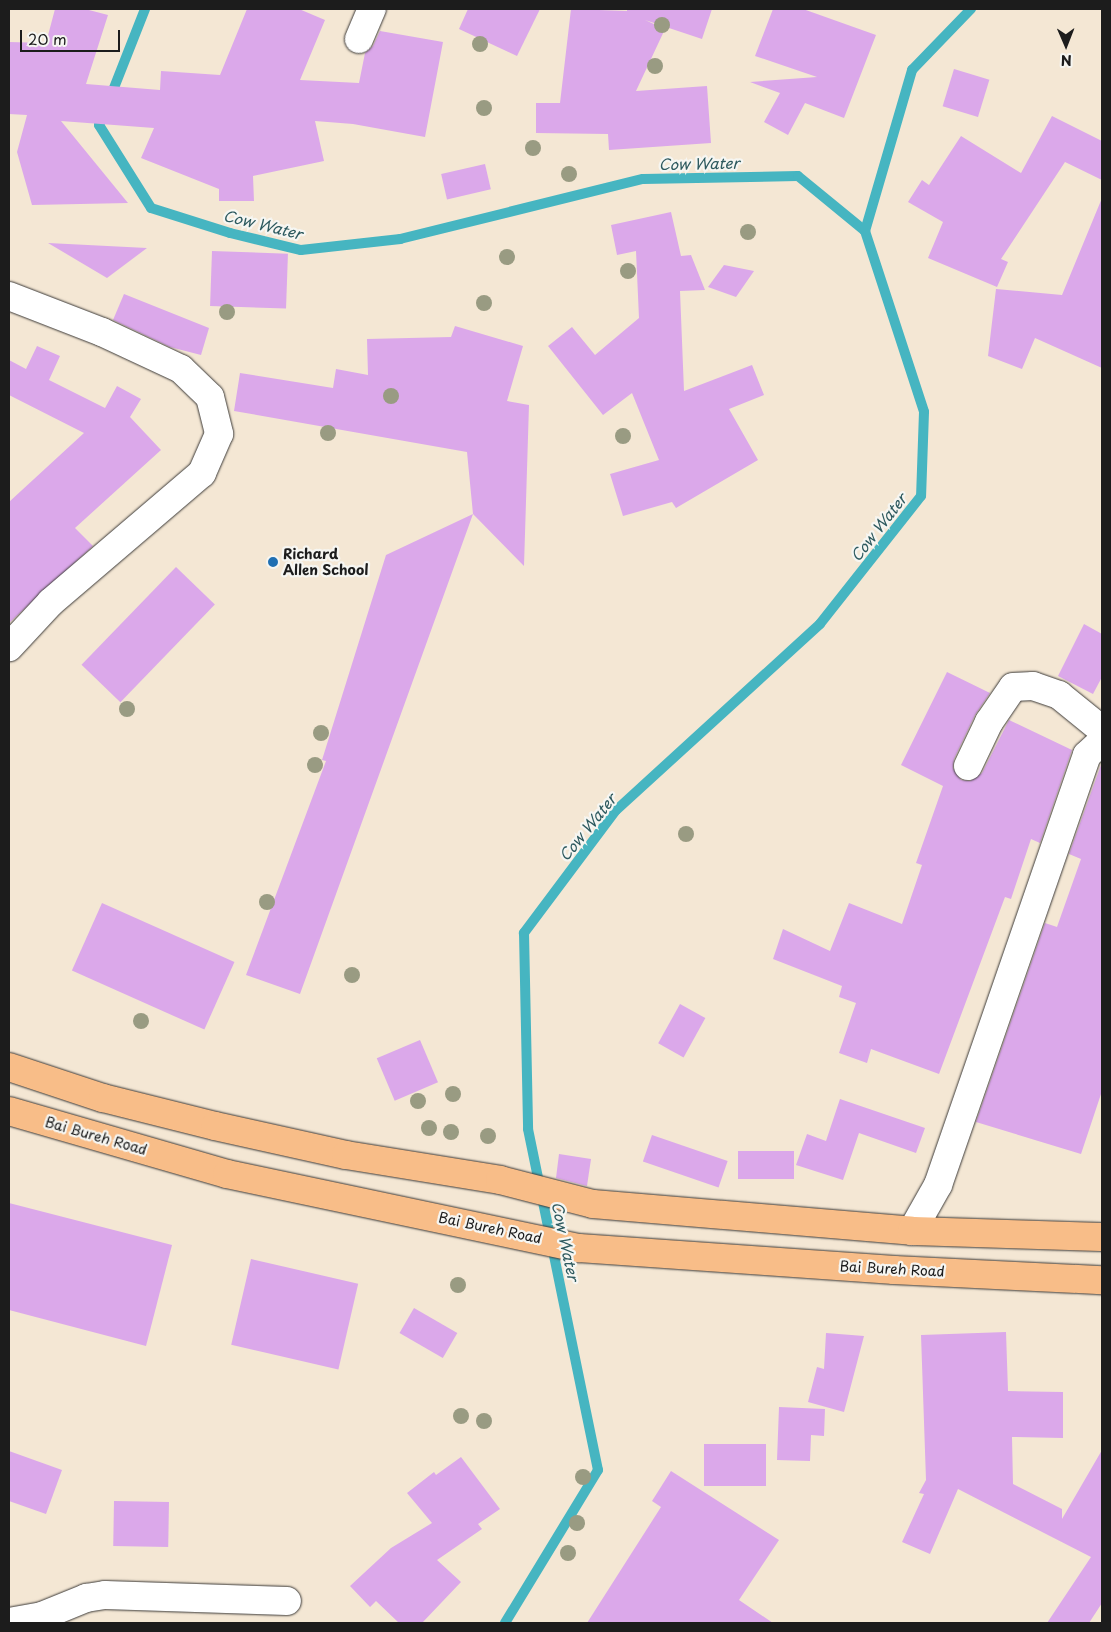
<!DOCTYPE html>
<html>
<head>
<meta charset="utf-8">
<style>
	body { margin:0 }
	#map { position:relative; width:1111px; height:1632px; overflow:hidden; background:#f4e7d4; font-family:"Playpen Sans",sans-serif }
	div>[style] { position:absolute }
	.stream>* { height:10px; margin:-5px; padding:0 5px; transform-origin:5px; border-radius:5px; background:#46b5c1 }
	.building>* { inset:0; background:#dba8ea; transform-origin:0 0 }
	.roads { filter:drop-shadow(0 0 1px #3c3a38) drop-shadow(0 0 1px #3c3a38) }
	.minor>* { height:28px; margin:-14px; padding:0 14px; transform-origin:14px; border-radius:14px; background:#fff }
	.highway>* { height:28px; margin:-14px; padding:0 14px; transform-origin:14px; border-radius:14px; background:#f8bd88 }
	.trees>* { width:16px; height:16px; margin:-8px; border-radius:50%; background:#999b82 }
	.dots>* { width:14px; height:14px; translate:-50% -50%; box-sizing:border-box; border:2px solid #f6f6f2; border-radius:50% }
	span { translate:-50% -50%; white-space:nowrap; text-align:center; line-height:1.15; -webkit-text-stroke:4.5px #f6f6f2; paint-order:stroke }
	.poi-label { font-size:14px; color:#1c1c1c; font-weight:700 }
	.left { translate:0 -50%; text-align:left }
	.street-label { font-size:14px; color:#1c1c1c }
	.water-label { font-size:15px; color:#2d595e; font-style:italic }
	.frame { position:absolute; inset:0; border:10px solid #1c1c1c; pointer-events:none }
	.north { position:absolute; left:1041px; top:20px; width:50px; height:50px; -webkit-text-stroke:4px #f6f6f2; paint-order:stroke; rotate:179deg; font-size:14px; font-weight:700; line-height:20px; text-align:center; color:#1c1c1c }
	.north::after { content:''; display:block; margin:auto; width:18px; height:22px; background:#1c1c1c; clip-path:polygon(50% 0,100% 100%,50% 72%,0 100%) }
	.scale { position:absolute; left:20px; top:30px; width:100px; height:22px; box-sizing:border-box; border:2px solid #1c1c1c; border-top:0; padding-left:6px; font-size:15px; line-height:18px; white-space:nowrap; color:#1c1c1c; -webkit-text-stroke:4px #f6f6f2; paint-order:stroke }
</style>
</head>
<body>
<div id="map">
	<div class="stream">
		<div style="left:110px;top:98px;width:96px;rotate:-68.5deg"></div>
		<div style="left:104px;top:112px;width:14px;rotate:111deg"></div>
		<div style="left:99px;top:125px;width:98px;rotate:57.9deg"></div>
		<div style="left:151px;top:208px;width:83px;rotate:17.6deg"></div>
		<div style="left:230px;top:233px;width:73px;rotate:13.5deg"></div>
		<div style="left:301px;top:250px;width:100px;rotate:-6.3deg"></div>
		<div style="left:400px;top:239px;width:250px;rotate:-13.9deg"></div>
		<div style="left:643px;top:179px;width:155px;rotate:-1.1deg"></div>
		<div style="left:798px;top:176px;width:87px;rotate:39.4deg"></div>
		<div style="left:865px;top:231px;width:190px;rotate:71.9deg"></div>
		<div style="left:924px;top:412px;width:84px;rotate:92deg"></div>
		<div style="left:921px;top:496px;width:163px;rotate:128.3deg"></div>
		<div style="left:820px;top:624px;width:276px;rotate:137.6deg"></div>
		<div style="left:616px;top:810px;width:154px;rotate:126.8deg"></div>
		<div style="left:524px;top:933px;width:196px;rotate:88.8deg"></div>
		<div style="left:528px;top:1129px;width:348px;rotate:78.4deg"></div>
		<div style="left:598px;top:1470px;width:179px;rotate:121.3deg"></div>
		<div style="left:865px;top:231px;width:168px;rotate:-73.7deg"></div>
		<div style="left:912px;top:70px;width:85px;rotate:-46deg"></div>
	</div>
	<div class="building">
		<div style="clip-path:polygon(55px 9px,85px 9px,108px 15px,86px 84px,160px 90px,161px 71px,220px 75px,247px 9px,299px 9px,325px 20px,300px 80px,359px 83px,365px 53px,373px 46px,380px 31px,443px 42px,425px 137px,353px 124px,315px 121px,324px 161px,253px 176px,254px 201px,219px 201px,219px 189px,141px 158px,154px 128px,61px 121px,128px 203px,32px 205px,17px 152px,27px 115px,9px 114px,9px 42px,46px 43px)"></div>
		<div style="clip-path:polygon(468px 9px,540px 9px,517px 56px,459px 29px)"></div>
		<div style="clip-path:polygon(571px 9px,627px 11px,627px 9px,712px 9px,702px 39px,645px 20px,665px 29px,636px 91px,707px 86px,711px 143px,609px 150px,608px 134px,536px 133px,536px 103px,560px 103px)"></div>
		<div style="clip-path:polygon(773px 9px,803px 9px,876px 35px,844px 118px,805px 103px,788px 135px,764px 122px,780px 93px,750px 82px,817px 77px,755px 56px)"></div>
		<div style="left:954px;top:69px;width:37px;height:39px;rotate:17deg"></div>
		<div style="clip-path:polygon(1052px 116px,1102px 141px,1102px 180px,1065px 162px,1001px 259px,1008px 262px,997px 287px,928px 258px,943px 222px,908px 202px,922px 180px,929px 185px,961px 136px,1021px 173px)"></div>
		<div style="left:485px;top:164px;width:26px;height:45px;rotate:77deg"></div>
		<div style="clip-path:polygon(1102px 198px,1102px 368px,1035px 338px,1022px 369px,988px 356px,996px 289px,1062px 295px)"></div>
		<div style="clip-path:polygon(671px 212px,681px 256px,691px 255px,705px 290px,680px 291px,684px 391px,752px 365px,764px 395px,729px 409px,758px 460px,676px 508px,672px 502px,623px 516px,610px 474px,659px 460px,632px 393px,603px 415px,548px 346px,572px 327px,595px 355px,639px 318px,636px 251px,617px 255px,611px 225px)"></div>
		<div style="clip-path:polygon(48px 243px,147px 248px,107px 278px)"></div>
		<div style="left:212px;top:251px;width:76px;height:55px;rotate:2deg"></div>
		<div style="clip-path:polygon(724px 265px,754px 271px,736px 297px,708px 287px)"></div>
		<div style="clip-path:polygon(124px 294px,209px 328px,201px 355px,170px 347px,113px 320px)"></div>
		<div style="clip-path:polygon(455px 326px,523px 346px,507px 401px,529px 405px,524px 566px,473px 514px,467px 452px,234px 411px,240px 373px,333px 388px,336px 369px,368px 375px,367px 339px,451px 337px)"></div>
		<div style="clip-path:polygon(37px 346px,60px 356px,49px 380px,105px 408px,117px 386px,141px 399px,130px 417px,161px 450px,75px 528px,93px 546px,9px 623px,9px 502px,84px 433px,9px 395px,9px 360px,26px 369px)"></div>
		<div style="clip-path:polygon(473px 514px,300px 994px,246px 975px,326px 761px,322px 760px,386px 555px)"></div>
		<div style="left:176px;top:567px;width:54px;height:136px;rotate:44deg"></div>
		<div style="clip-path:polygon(1084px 624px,1102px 634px,1102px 677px,1093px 694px,1058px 676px)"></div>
		<div style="clip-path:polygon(947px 672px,990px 693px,975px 715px,954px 759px,953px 768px,961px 780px,970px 781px,982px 773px,1009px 720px,1072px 750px,1040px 843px,1031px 839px,1011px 899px,1005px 897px,939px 1074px,871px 1049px,867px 1063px,839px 1053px,856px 1003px,839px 997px,842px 986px,773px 959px,783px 929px,830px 951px,849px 903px,902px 924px,922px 865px,916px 863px,943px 786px,901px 765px)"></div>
		<div style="clip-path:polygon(1102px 762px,1102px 1091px,1081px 1154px,976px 1122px,1045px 923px,1057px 927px,1081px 859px,1069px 854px)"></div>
		<div style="left:102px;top:903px;width:145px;height:74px;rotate:24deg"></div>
		<div style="left:680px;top:1004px;width:29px;height:45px;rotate:29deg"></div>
		<div style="left:420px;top:1040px;width:46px;height:47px;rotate:67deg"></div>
		<div style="clip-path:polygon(840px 1099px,925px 1128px,916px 1153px,859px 1133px,843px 1180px,796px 1165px,807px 1134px,826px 1141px)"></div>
		<div style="left:652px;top:1135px;width:80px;height:28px;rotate:19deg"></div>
		<div style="left:738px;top:1151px;width:56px;height:28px"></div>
		<div style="clip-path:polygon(559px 1154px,591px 1159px,587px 1186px,556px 1178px)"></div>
		<div style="clip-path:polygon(9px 1203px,172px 1245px,146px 1346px,9px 1310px)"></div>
		<div style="left:251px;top:1259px;width:110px;height:88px;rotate:13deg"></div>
		<div style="left:414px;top:1308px;width:50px;height:29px;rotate:30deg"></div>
		<div style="clip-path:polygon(1006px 1332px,1008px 1391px,1063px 1392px,1063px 1438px,1012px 1437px,1013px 1484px,1062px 1509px,1062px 1519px,1102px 1450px,1102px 1603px,1089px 1623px,1047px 1623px,1091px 1557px,958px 1489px,930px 1554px,902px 1542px,924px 1494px,919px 1493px,926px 1480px,921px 1335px)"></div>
		<div style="clip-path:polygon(826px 1333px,864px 1336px,844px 1412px,808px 1402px,817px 1367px,824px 1369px)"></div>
		<div style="clip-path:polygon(779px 1407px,825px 1409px,824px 1436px,811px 1435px,810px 1461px,777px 1460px)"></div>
		<div style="left:766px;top:1444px;width:42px;height:62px;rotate:90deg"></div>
		<div style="clip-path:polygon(9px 1451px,62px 1470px,46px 1514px,9px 1501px)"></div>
		<div style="clip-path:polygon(461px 1457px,500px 1509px,478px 1524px,482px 1529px,437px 1560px,461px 1582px,422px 1623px,399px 1623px,376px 1601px,370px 1607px,350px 1586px,391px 1548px,432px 1523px,407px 1493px,434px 1472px,436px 1475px)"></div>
		<div style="clip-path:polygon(671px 1471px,779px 1540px,739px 1600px,773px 1623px,587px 1623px,661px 1507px,652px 1501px)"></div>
		<div style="left:114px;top:1501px;width:55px;height:45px;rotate:1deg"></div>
	</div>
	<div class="roads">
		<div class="minor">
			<div style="left:359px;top:39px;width:33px;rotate:-67deg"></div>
			<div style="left:9px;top:296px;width:100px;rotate:21.2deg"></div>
			<div style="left:102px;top:332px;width:87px;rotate:25.1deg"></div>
			<div style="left:181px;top:369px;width:40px;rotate:44deg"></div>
			<div style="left:210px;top:397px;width:38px;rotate:76deg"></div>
			<div style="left:219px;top:434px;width:43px;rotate:113.6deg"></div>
			<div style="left:202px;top:473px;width:199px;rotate:139.5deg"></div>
			<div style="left:51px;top:602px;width:62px;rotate:133deg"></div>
			<div style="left:968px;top:766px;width:49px;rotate:-64.5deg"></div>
			<div style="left:989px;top:722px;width:42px;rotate:-55.6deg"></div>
			<div style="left:1013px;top:687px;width:20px;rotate:-3deg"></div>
			<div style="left:1033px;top:686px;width:28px;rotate:19deg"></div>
			<div style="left:1059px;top:695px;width:55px;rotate:39.1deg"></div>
			<div style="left:912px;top:1231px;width:53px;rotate:-60.5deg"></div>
			<div style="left:938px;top:1185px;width:455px;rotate:-70.9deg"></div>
			<div style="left:1087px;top:755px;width:21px;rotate:-43deg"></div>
			<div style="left:9px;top:1622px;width:34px;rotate:-10deg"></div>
			<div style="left:42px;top:1616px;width:48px;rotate:-22.2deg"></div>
			<div style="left:86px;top:1598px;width:19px;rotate:-9deg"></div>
			<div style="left:105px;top:1595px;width:182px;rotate:1.9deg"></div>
		</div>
		<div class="highway">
			<div style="left:9px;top:1067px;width:99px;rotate:18.3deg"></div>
			<div style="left:103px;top:1098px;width:115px;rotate:14deg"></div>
			<div style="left:215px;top:1126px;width:134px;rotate:12.5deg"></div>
			<div style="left:346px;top:1155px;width:156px;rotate:9.2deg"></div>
			<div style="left:500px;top:1180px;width:96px;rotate:14.5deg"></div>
			<div style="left:593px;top:1204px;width:320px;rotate:4.8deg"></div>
			<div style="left:912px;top:1231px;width:190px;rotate:1.8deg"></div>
			<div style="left:9px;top:1111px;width:227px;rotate:16.1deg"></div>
			<div style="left:227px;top:1174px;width:360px;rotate:11.9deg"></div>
			<div style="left:579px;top:1248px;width:316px;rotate:4deg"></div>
			<div style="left:894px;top:1270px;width:208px;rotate:2.8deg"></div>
		</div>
	</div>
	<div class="trees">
		<div style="left:662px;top:25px"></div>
		<div style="left:480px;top:44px"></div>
		<div style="left:655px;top:66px"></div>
		<div style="left:484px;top:108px"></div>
		<div style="left:533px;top:148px"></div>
		<div style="left:569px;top:174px"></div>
		<div style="left:748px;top:232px"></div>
		<div style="left:507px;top:257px"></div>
		<div style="left:628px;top:271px"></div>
		<div style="left:484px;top:303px"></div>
		<div style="left:227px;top:312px"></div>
		<div style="left:391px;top:396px"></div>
		<div style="left:328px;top:433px"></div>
		<div style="left:623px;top:436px"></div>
		<div style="left:127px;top:709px"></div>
		<div style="left:321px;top:733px"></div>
		<div style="left:315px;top:765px"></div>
		<div style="left:686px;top:834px"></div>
		<div style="left:267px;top:902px"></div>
		<div style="left:352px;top:975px"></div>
		<div style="left:141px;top:1021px"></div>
		<div style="left:453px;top:1094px"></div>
		<div style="left:418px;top:1101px"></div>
		<div style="left:429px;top:1128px"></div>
		<div style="left:451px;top:1132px"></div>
		<div style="left:488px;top:1136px"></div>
		<div style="left:458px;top:1285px"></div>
		<div style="left:461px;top:1416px"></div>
		<div style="left:484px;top:1421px"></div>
		<div style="left:583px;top:1477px"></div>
		<div style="left:577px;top:1523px"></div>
		<div style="left:568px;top:1553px"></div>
	</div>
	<div class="dots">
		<div style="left:273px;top:562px;background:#1f6fb2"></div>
	</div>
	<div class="poi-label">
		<span class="left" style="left:283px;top:562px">Richard<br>Allen School</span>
	</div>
	<div class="street-label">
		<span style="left:96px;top:1136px;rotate:16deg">Bai Bureh Road</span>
		<span style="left:490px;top:1228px;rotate:12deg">Bai Bureh Road</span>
		<span style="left:892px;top:1269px;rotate:3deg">Bai Bureh Road</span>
	</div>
	<div class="water-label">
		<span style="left:699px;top:163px;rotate:-1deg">Cow Water</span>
		<span style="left:263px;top:224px;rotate:14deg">Cow Water</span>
		<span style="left:878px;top:527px;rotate:-52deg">Cow Water</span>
		<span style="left:587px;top:827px;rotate:-51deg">Cow Water</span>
		<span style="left:566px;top:1241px;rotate:78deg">Cow Water</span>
	</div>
	<div class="frame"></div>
	<div class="north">N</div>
	<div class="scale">20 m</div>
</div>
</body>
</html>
